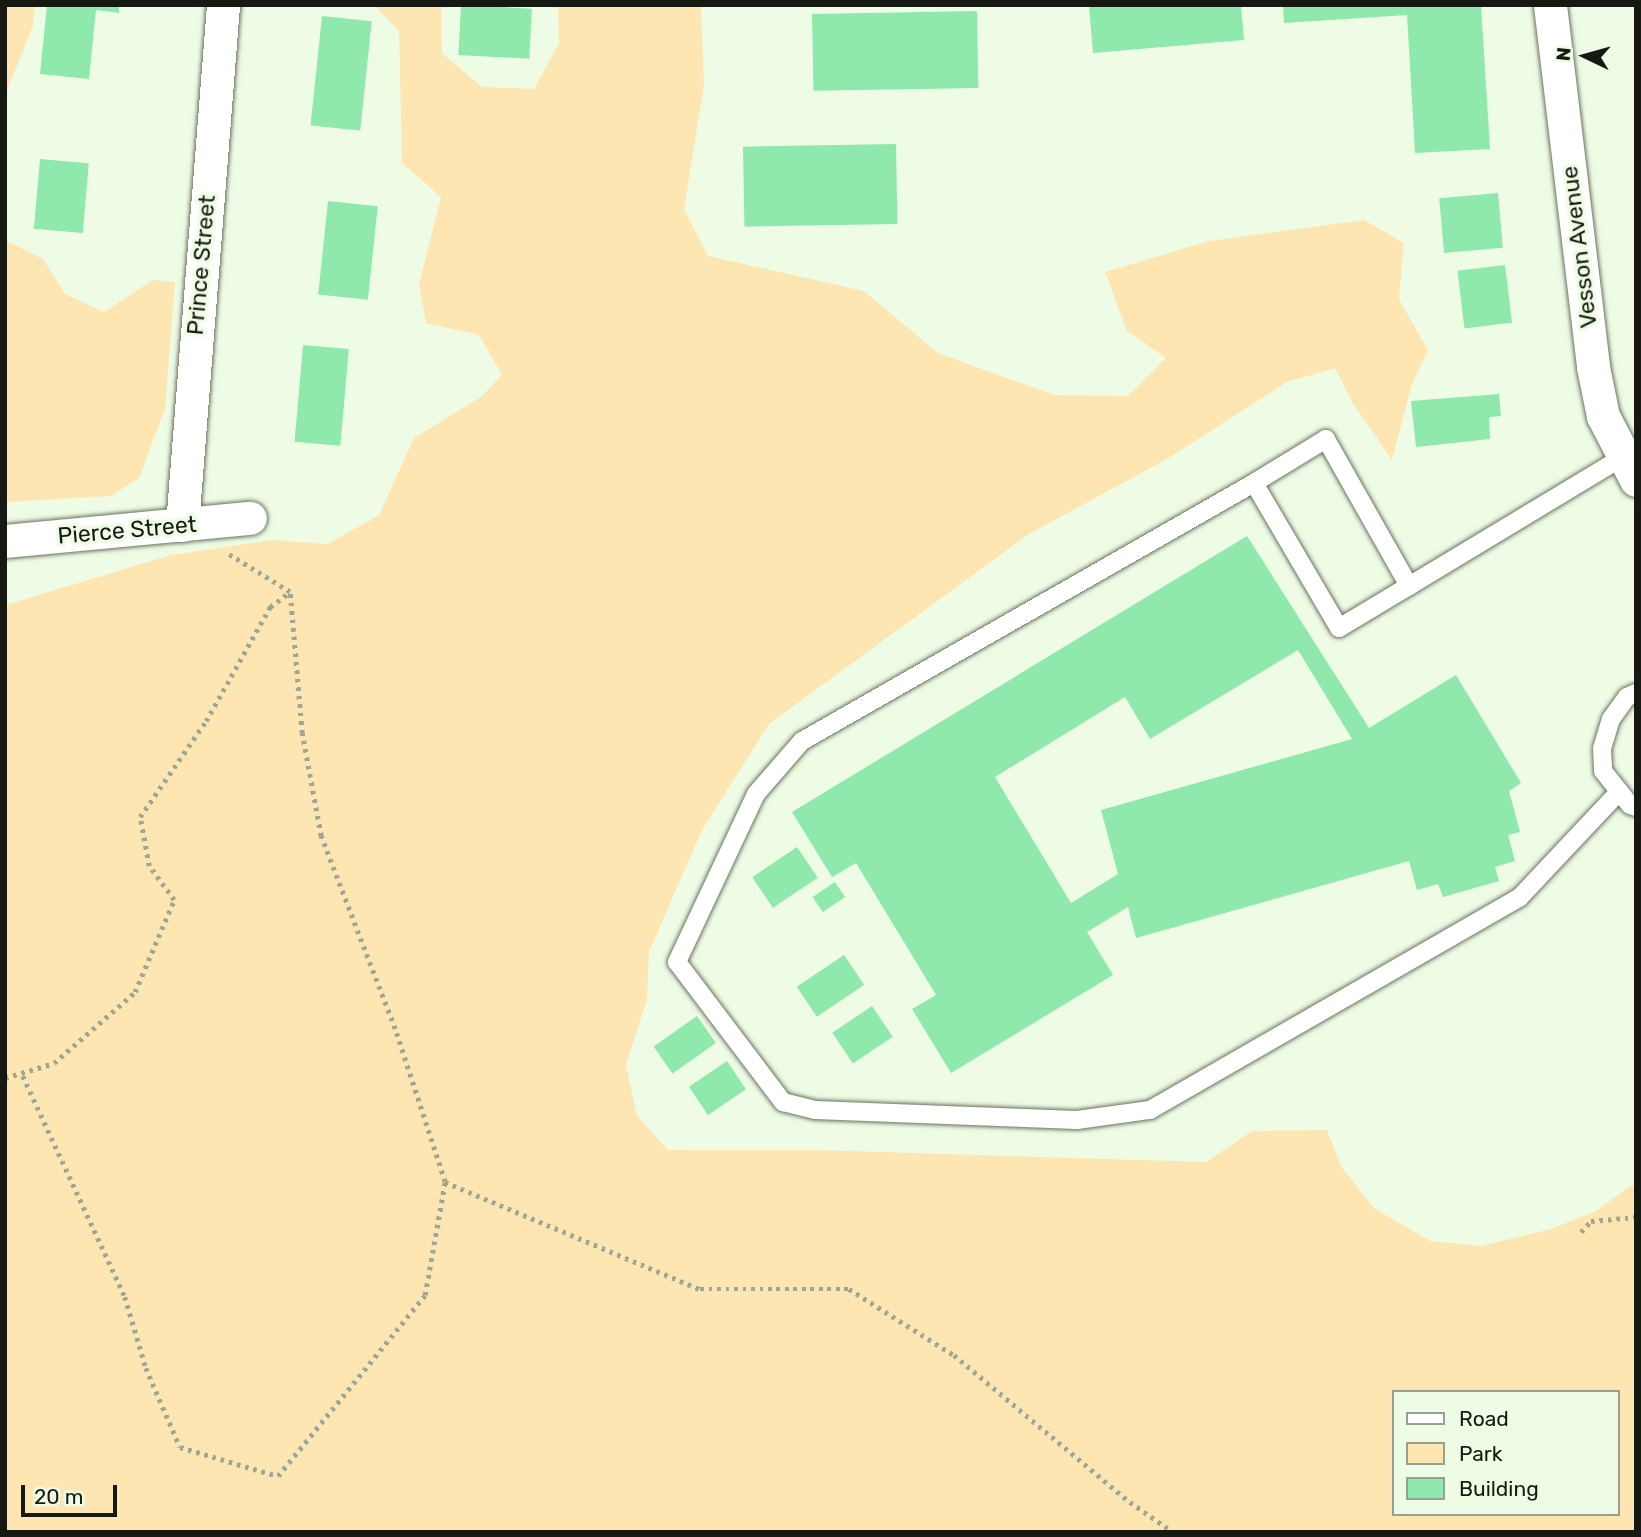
<!DOCTYPE html>
<html>
<head>
<meta charset="utf-8">
<style>
	body { margin:0 }
	#map { position:relative; width:1641px; height:1537px; overflow:hidden; background:#effce5; font-family:Rubik,sans-serif }
	div>[style] { position:absolute }
	.green>* { inset:0; background:#fee6b2 }
	.building>* { inset:0; background:#8fe8ac; transform-origin:0 0 }
	.path>* { height:4.5px; margin-top:-2.25px; transform-origin:0; background:repeating-linear-gradient(90deg,#9da796 0 3.5px,transparent 0 8.5px) }
	.roads { filter:drop-shadow(0 0 2px #697460) drop-shadow(0 0 2px #697460) }
	.service>* { height:18px; margin:-9px; padding:0 9px; transform-origin:9px; border-radius:9px; background:#fff }
	.minor>* { height:33px; margin:-16.5px; padding:0 16.5px; transform-origin:16.5px; border-radius:16.5px; background:#fff }
	span { translate:-50% -50%; white-space:nowrap; text-align:center; line-height:1.15; -webkit-text-stroke:7px #effce5; paint-order:stroke }
	.street-label { font-size:23px; color:#151911 }
	.frame { position:absolute; inset:0; border:7px solid #151911; pointer-events:none }
	.legend { position:absolute; left:1392px; top:1390px; width:228px; height:126px; box-sizing:border-box; background:#effce5; border:2px solid #98a190; margin:0; padding:9px 12px; list-style:none; font-size:21px; color:#151911 }
	.legend li { display:flex; align-items:center; gap:14px; height:35px }
	.legend b { width:35px; border:2px solid #98a190 }
	.north { position:absolute; left:1550px; top:21px; width:70px; height:70px; -webkit-text-stroke:5px #effce5; paint-order:stroke; rotate:275deg; font-size:19px; font-weight:700; line-height:28px; text-align:center; color:#151911 }
	.north::after { content:''; display:block; margin:auto; width:24px; height:32px; background:#151911; clip-path:polygon(50% 0,100% 100%,50% 72%,0 100%) }
	.scale { position:absolute; left:21px; top:1485px; width:96px; height:32px; box-sizing:border-box; border:4px solid #151911; border-top:0; padding-left:9px; font-size:21px; line-height:24px; white-space:nowrap; color:#151911; -webkit-text-stroke:5px #effce5; paint-order:stroke }
</style>
</head>
<body>
<div id="map">
	<div class="green">
		<div style="clip-path:polygon(5px 5px,35px 5px,33px 26px,5px 96px)"></div>
		<div style="clip-path:polygon(evenodd,374px 5px,441px 5px,442px 53px,482px 87px,534px 89px,559px 43px,558px 5px,701px 5px,704px 85px,684px 209px,708px 256px,864px 291px,938px 353px,1054px 395px,1128px 396px,1166px 358px,1127px 331px,1105px 272px,1209px 241px,1364px 220px,1404px 243px,1399px 299px,1428px 350px,1412px 384px,1392px 460px,1353px 404px,1335px 368px,1287px 382px,1167px 459px,1029px 534px,769px 724px,702px 830px,649px 952px,647px 999px,626px 1065px,637px 1116px,668px 1150px,817px 1150px,1206px 1162px,1252px 1131px,1327px 1130px,1341px 1166px,1374px 1208px,1430px 1241px,1481px 1246px,1551px 1229px,1596px 1211px,1630px 1186px,1636px 1186px,1636px 1532px,5px 1532px,5px 605px,171px 555px,273px 540px,328px 544px,379px 515px,414px 438px,481px 397px,502px 375px,479px 335px,426px 323px,419px 284px,441px 197px,402px 163px,399px 31px,374px 5px,1394px 1392px,1618px 1392px,1618px 1514px,1394px 1514px,1394px 1392px)"></div>
		<div style="clip-path:polygon(5px 240px,43px 259px,65px 294px,104px 312px,153px 280px,175px 282px,165px 409px,139px 478px,111px 496px,5px 502px)"></div>
	</div>
	<div class="building">
		<div style="clip-path:polygon(47px 5px,119px 5px,119px 13px,96px 10px,89px 79px,40px 74px)"></div>
		<div style="left:461px;top:5px;width:71px;height:50px;rotate:3deg"></div>
		<div style="clip-path:polygon(1089px 5px,1241px 5px,1244px 40px,1093px 53px)"></div>
		<div style="clip-path:polygon(1283px 5px,1481px 5px,1490px 149px,1415px 153px,1407px 15px,1284px 23px)"></div>
		<div style="left:977px;top:11px;width:77px;height:165px;rotate:89deg"></div>
		<div style="left:322px;top:16px;width:50px;height:110px;rotate:6deg"></div>
		<div style="left:896px;top:144px;width:80px;height:153px;rotate:89deg"></div>
		<div style="left:40px;top:159px;width:49px;height:70px;rotate:5deg"></div>
		<div style="left:1498px;top:193px;width:55px;height:59px;rotate:85deg"></div>
		<div style="left:328px;top:201px;width:50px;height:94px;rotate:6deg"></div>
		<div style="left:1505px;top:265px;width:58px;height:48px;rotate:83deg"></div>
		<div style="left:303px;top:345px;width:46px;height:97px;rotate:5deg"></div>
		<div style="clip-path:polygon(1499px 394px,1501px 416px,1489px 417px,1490px 439px,1416px 447px,1411px 401px)"></div>
		<div style="clip-path:polygon(evenodd,1247px 536px,1369px 728px,1456px 675px,1521px 783px,1509px 791px,1520px 832px,1508px 835px,1515px 861px,1495px 867px,1499px 881px,1443px 897px,1438px 884px,1417px 890px,1409px 861px,1136px 938px,1128px 907px,1087px 932px,1113px 975px,951px 1073px,912px 1009px,936px 995px,856px 863px,832px 877px,792px 812px,1247px 536px,1298px 650px,1352px 739px,1101px 810px,1118px 874px,1071px 903px,995px 777px,1125px 697px,1150px 739px,1298px 650px)"></div>
		<div style="left:797px;top:847px;width:37px;height:54px;rotate:56deg"></div>
		<div style="left:835px;top:882px;width:18px;height:27px;rotate:56deg"></div>
		<div style="left:844px;top:955px;width:36px;height:57px;rotate:56deg"></div>
		<div style="left:872px;top:1006px;width:37px;height:48px;rotate:56deg"></div>
		<div style="left:697px;top:1016px;width:33px;height:53px;rotate:55deg"></div>
		<div style="left:727px;top:1061px;width:34px;height:46px;rotate:56deg"></div>
	</div>
	<div class="path">
		<div style="left:23px;top:1076px;width:243px;rotate:65.2deg"></div>
		<div style="left:125px;top:1297px;width:74px;rotate:73.5deg"></div>
		<div style="left:146px;top:1368px;width:86px;rotate:66.7deg"></div>
		<div style="left:180px;top:1447px;width:102px;rotate:16.5deg"></div>
		<div style="left:278px;top:1476px;width:233px;rotate:-50.9deg"></div>
		<div style="left:425px;top:1295px;width:115px;rotate:-80deg"></div>
		<div style="left:445px;top:1182px;width:161px;rotate:-108.1deg"></div>
		<div style="left:395px;top:1029px;width:207px;rotate:-111deg"></div>
		<div style="left:321px;top:836px;width:105px;rotate:-100.5deg"></div>
		<div style="left:302px;top:733px;width:142px;rotate:-94.9deg"></div>
		<div style="left:5px;top:1078px;width:51px;rotate:-17deg"></div>
		<div style="left:54px;top:1063px;width:108px;rotate:-41.2deg"></div>
		<div style="left:135px;top:992px;width:100px;rotate:-67deg"></div>
		<div style="left:174px;top:900px;width:42px;rotate:-126.3deg"></div>
		<div style="left:149px;top:866px;width:50px;rotate:-100.4deg"></div>
		<div style="left:140px;top:817px;width:116px;rotate:-55.5deg"></div>
		<div style="left:206px;top:721px;width:131px;rotate:-60.7deg"></div>
		<div style="left:270px;top:607px;width:25px;rotate:-37deg"></div>
		<div style="left:290px;top:592px;width:73px;rotate:-148.5deg"></div>
		<div style="left:445px;top:1182px;width:277px;rotate:22.8deg"></div>
		<div style="left:700px;top:1289px;width:149px"></div>
		<div style="left:849px;top:1289px;width:124px;rotate:32.2deg"></div>
		<div style="left:954px;top:1355px;width:229px;rotate:39.9deg"></div>
		<div style="left:1130px;top:1502px;width:52px;rotate:34.9deg"></div>
		<div style="left:1581px;top:1232px;width:15px;rotate:-48deg"></div>
		<div style="left:1591px;top:1221px;width:45px;rotate:-5.1deg"></div>
	</div>
	<div class="roads">
		<div class="service">
			<div style="left:1254px;top:483px;width:520px;rotate:150.28deg"></div>
			<div style="left:802px;top:741px;width:70px;rotate:131deg"></div>
			<div style="left:756px;top:794px;width:186px;rotate:115.2deg"></div>
			<div style="left:677px;top:962px;width:176px;rotate:52.9deg"></div>
			<div style="left:783px;top:1102px;width:33px;rotate:14deg"></div>
			<div style="left:815px;top:1110px;width:262px;rotate:2.2deg"></div>
			<div style="left:1077px;top:1120px;width:74px;rotate:-7.8deg"></div>
			<div style="left:1150px;top:1110px;width:426px;rotate:-29.9deg"></div>
			<div style="left:1519px;top:898px;width:146px;rotate:-46.7deg"></div>
			<div style="left:1409px;top:586px;width:169px;rotate:-119.5deg"></div>
			<div style="left:1326px;top:439px;width:84px;rotate:148.6deg"></div>
			<div style="left:1254px;top:483px;width:168px;rotate:59.6deg"></div>
			<div style="left:1339px;top:628px;width:82px;rotate:-31deg"></div>
			<div style="left:1409px;top:586px;width:248px;rotate:-31.1deg"></div>
			<div style="left:1636px;top:693px;width:10px;rotate:156deg"></div>
			<div style="left:1627px;top:697px;width:27px;rotate:126deg"></div>
			<div style="left:1611px;top:719px;width:31px;rotate:107deg"></div>
			<div style="left:1602px;top:749px;width:22px;rotate:87deg"></div>
			<div style="left:1603px;top:771px;width:43px;rotate:51.5deg"></div>
			<div style="left:1630px;top:805px;width:6px;rotate:18deg"></div>
		</div>
		<div class="minor">
			<div style="left:1550px;top:5px;width:365px;rotate:83.2deg"></div>
			<div style="left:1593px;top:367px;width:50px;rotate:78.5deg"></div>
			<div style="left:1603px;top:416px;width:72px;rotate:62.7deg"></div>
			<div style="left:182px;top:525px;width:522px;rotate:-85.49deg"></div>
			<div style="left:5px;top:541px;width:246px;rotate:-5.4deg"></div>
		</div>
	</div>
	<div class="street-label">
		<span style="left:1579px;top:247px;rotate:-97deg">Vesson Avenue</span>
		<span style="left:201px;top:265px;rotate:-85deg">Prince Street</span>
		<span style="left:127px;top:530px;rotate:-5deg">Pierce Street</span>
	</div>
	<div class="frame"></div>
	<ul class="legend">
	<li><b style="height:9px;background:#fff"></b>Road</li>
	<li><b style="height:19px;background:#fee6b2"></b>Park</li>
	<li><b style="height:19px;background:#8fe8ac"></b>Building</li>
	</ul>
	<div class="north">N</div>
	<div class="scale">20 m</div>
</div>
</body>
</html>
